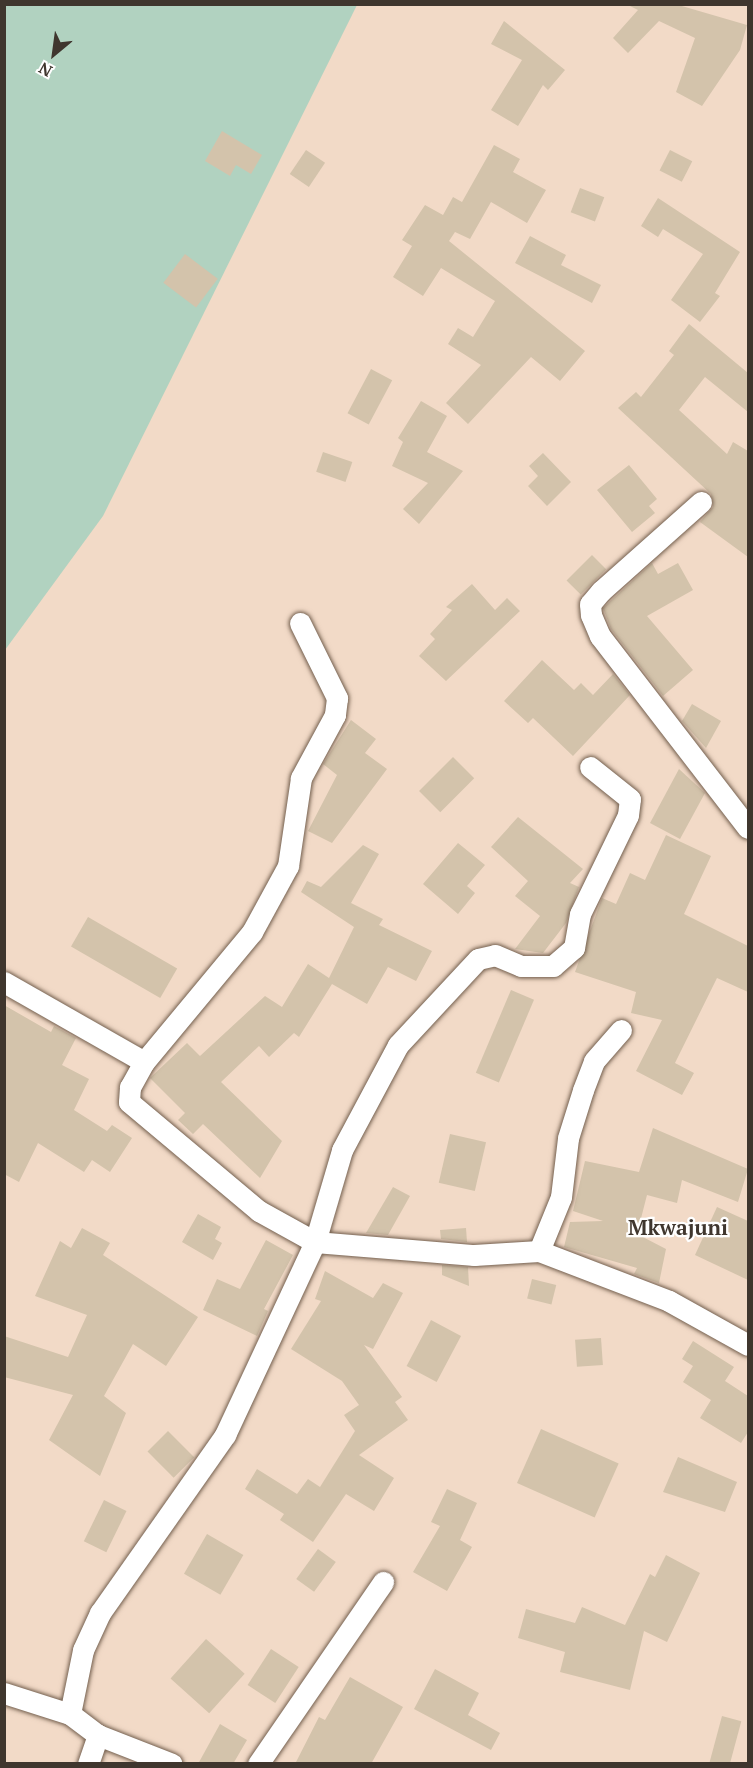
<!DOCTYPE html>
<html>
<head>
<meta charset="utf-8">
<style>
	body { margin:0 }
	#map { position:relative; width:753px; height:1768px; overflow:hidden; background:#f2dac7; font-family:"PT Serif",serif }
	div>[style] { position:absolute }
	.green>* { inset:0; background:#b1d2c0 }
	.building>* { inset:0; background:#d3c3ab; transform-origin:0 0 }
	.roads { filter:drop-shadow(0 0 2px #735f4e) drop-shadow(0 0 2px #735f4e) }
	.street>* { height:21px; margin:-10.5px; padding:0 10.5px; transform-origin:10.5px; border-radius:10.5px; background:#fff }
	span { translate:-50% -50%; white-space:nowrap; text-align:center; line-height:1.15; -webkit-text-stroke:4.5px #fff; paint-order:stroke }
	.quarter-label { font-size:21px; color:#3f362e; font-weight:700 }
	.frame { position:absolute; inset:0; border:6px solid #3f362e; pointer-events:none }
	.north { position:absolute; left:24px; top:24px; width:60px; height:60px; -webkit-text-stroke:4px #fff; paint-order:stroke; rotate:209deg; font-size:16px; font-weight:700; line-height:24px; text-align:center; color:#3f362e }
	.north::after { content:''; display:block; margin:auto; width:21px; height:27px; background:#3f362e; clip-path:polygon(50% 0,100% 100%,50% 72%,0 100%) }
</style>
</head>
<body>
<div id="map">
	<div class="green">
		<div style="clip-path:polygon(5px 5px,357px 5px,103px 516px,5px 650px)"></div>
	</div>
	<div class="building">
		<div style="clip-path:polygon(626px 4px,675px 4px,747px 25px,740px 50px,702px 106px,676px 92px,695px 38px,659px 21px,628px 53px,613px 38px,638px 10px)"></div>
		<div style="clip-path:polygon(504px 21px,565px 70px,548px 90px,543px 85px,518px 126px,491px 110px,522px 60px,491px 44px)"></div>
		<div style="clip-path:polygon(222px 131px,262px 155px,251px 174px,236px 165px,230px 176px,205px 161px)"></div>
		<div style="clip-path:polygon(494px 145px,520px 159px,513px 172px,546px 190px,527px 223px,491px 202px,470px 239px,455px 232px,449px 241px,585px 351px,560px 381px,531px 357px,468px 424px,446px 403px,481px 365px,448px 344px,458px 328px,473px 337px,495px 301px,441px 268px,423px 296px,393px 277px,412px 246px,402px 240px,425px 205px,443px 215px,453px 197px,462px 202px)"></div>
		<div style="left:306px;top:150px;width:23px;height:29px;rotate:34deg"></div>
		<div style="left:670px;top:150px;width:25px;height:23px;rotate:27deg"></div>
		<div style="left:580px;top:188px;width:26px;height:26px;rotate:21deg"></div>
		<div style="clip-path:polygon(658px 198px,740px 252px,715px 293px,720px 296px,700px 322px,671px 300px,703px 254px,663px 229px,658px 237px,641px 226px)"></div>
		<div style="clip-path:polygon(530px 236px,566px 255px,561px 265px,601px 285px,592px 303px,515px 263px)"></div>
		<div style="left:185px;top:254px;width:41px;height:36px;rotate:37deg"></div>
		<div style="clip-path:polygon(689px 324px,748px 373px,748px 412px,705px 377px,679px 410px,727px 454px,733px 442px,748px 451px,748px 557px,700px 522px,713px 507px,711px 494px,618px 408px,636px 392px,641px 397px,674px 355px,669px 351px)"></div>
		<div style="left:371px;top:369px;width:24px;height:50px;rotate:28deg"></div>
		<div style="clip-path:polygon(421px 401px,447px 416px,427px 452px,463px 471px,419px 524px,403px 509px,428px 483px,392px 466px,403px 442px,398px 438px)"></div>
		<div style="left:323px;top:452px;width:31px;height:21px;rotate:19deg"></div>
		<div style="clip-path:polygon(543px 453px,571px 482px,547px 506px,528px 486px,538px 476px,529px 466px)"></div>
		<div style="clip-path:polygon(629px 465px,657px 499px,649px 506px,655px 513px,632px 532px,597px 490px)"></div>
		<div style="left:592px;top:555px;width:20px;height:36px;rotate:45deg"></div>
		<div style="clip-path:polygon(652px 563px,658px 574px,678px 563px,693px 590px,647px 616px,693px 670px,663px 696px,611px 629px,603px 608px)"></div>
		<div style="clip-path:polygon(472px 584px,495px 610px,507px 598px,520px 611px,446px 681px,419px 656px,435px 639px,430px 634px,452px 610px,446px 607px)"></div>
		<div style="clip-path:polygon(542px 660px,574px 690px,581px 683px,593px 695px,613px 674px,630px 695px,573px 756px,533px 718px,528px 723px,504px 701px)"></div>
		<div style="clip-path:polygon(692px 704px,721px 721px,706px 748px,682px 721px)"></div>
		<div style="clip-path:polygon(351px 720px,376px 739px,365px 753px,387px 769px,332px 843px,308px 831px,337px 775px,323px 764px)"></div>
		<div style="left:453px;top:757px;width:30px;height:48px;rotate:45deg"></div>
		<div style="clip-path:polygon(679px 769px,705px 793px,680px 839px,650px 823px)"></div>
		<div style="clip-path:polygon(518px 817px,583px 869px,570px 883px,579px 887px,566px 923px,543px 953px,515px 949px,540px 916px,515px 896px,528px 881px,491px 847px)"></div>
		<div style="clip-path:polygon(666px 835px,711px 856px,684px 914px,748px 946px,748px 992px,717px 978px,675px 1063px,694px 1073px,682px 1095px,636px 1071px,662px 1020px,631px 1013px,636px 992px,575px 972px,602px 898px,616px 904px,630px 873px,645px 880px)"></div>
		<div style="clip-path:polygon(458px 843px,485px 865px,467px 886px,475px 893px,458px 914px,423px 884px)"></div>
		<div style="clip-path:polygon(363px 845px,379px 854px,351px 903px,383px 919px,379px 925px,432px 951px,416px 981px,388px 967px,367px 1004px,332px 984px,299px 1037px,294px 1033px,269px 1057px,259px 1046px,221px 1082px,282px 1141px,260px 1178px,203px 1124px,193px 1134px,178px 1120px,185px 1113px,150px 1078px,187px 1043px,200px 1056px,265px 996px,282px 1007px,308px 964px,329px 978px,354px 927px,301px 892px,307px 881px,321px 887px)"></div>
		<div style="left:88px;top:917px;width:103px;height:34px;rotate:30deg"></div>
		<div style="left:511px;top:990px;width:25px;height:90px;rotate:23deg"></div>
		<div style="clip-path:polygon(4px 1005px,51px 1032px,54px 1026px,76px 1038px,62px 1065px,89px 1079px,74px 1110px,107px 1131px,112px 1125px,132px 1138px,110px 1172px,92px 1160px,84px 1172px,38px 1143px,19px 1182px,4px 1174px)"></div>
		<div style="clip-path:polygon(653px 1128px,748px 1169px,738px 1202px,682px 1180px,677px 1203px,647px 1195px,637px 1234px,666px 1249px,659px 1283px,634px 1274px,637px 1268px,564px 1247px,570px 1222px,603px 1221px,573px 1211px,585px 1161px,639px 1172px)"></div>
		<div style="left:450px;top:1134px;width:37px;height:50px;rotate:13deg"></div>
		<div style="clip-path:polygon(393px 1187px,410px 1196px,388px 1235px,366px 1233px)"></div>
		<div style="clip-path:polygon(717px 1207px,748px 1221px,748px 1280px,695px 1255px)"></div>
		<div style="clip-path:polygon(198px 1214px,221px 1227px,215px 1239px,222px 1243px,213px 1260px,182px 1242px)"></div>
		<div style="clip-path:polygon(82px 1228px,110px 1243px,103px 1255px,198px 1317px,166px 1366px,133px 1344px,104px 1396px,126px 1413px,100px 1476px,49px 1440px,73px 1395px,4px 1377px,4px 1336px,68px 1357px,87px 1315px,35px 1296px,60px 1241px,71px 1248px)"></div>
		<div style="clip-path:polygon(466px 1228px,467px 1242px,441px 1239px,440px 1230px)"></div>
		<div style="clip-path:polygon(266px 1240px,293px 1255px,264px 1309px,268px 1311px,257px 1336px,203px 1310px,217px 1279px,240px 1289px)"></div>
		<div style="clip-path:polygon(442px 1265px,468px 1267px,469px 1286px,442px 1275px)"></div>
		<div style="clip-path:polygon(325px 1271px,373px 1298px,383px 1283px,403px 1293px,373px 1349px,364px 1345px,402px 1397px,395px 1402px,408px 1420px,359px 1455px,394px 1478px,374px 1511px,346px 1494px,313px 1542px,280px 1520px,284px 1514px,245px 1489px,257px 1469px,297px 1494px,308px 1479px,320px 1487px,355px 1431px,344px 1415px,359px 1405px,342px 1381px,291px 1349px,321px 1301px,315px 1299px)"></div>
		<div style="left:532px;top:1279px;width:25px;height:20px;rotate:14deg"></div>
		<div style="left:431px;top:1320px;width:34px;height:52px;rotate:28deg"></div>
		<div style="left:601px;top:1338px;width:27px;height:26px;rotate:86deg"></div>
		<div style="clip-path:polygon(693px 1341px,734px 1367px,725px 1381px,748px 1396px,748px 1432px,741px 1443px,700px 1418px,711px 1400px,683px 1382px,693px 1366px,682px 1359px)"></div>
		<div style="left:541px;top:1429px;width:85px;height:59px;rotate:24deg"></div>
		<div style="left:168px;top:1431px;width:37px;height:29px;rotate:45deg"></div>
		<div style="clip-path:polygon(678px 1457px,737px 1482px,725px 1512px,663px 1492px)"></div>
		<div style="clip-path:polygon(447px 1489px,477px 1503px,460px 1540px,472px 1547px,447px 1591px,413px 1572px,440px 1526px,431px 1522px)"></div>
		<div style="left:104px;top:1500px;width:25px;height:46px;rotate:26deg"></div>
		<div style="left:207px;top:1534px;width:42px;height:46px;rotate:30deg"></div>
		<div style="left:318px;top:1549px;width:22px;height:37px;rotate:36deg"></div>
		<div style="clip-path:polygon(666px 1555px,700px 1573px,667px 1642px,644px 1631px,630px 1690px,560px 1672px,565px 1652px,518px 1638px,526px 1609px,575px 1623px,582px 1607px,625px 1625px,650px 1574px,655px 1577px)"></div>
		<div style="left:206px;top:1639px;width:52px;height:53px;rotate:42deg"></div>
		<div style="left:271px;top:1649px;width:33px;height:43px;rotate:33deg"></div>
		<div style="clip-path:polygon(435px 1669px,479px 1693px,468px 1715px,500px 1733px,491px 1750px,414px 1709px)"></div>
		<div style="clip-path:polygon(350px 1677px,403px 1707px,371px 1764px,295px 1764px,319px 1717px,325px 1720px)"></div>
		<div style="left:722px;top:1716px;width:20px;height:50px;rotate:15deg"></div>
		<div style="clip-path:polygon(220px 1724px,247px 1740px,233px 1764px,198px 1764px)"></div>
	</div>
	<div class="roads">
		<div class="street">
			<div style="left:701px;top:502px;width:134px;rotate:138.3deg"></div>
			<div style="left:601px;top:591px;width:17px;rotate:130deg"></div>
			<div style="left:590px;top:604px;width:11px;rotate:85deg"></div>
			<div style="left:591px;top:615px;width:23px;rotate:67deg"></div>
			<div style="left:600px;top:636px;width:242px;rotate:52.4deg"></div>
			<div style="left:300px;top:623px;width:84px;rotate:63.7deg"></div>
			<div style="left:337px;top:698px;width:17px;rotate:97deg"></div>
			<div style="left:335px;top:715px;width:72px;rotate:118.4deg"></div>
			<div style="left:301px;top:778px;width:89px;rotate:98.4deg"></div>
			<div style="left:288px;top:866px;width:75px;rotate:118.6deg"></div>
			<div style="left:252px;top:932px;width:169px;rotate:129.7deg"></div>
			<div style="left:144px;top:1062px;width:29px;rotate:119deg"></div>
			<div style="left:130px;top:1087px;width:15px;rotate:94deg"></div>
			<div style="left:129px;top:1102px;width:170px;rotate:40deg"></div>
			<div style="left:259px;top:1211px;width:64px;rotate:29deg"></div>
			<div style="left:315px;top:1242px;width:160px;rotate:4.7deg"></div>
			<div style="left:474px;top:1255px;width:65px;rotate:-3.5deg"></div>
			<div style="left:539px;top:1251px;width:139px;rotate:21deg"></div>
			<div style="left:669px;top:1301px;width:90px;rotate:29.1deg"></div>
			<div style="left:4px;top:982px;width:161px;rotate:29.7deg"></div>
			<div style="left:539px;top:1251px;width:58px;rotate:-67.8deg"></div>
			<div style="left:561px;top:1197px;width:59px;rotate:-83.2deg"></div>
			<div style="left:568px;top:1138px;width:50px;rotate:-72.6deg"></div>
			<div style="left:583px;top:1090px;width:31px;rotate:-69deg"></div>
			<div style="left:594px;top:1061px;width:41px;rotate:-48.9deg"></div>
			<div style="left:4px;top:1693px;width:69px;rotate:17.7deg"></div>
			<div style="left:70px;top:1714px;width:35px;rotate:37deg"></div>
			<div style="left:98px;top:1735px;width:79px;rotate:21.4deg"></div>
			<div style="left:70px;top:1714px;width:65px;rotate:-78.5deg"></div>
			<div style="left:83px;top:1650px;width:41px;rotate:-65.3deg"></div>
			<div style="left:100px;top:1613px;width:218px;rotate:-54.9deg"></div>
			<div style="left:225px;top:1435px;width:213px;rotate:-65deg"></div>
			<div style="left:315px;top:1242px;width:96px;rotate:-73.6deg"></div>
			<div style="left:342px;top:1150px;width:119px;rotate:-61.9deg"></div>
			<div style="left:398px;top:1045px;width:117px;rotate:-47.1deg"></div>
			<div style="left:478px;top:959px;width:17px;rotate:-13deg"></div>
			<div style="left:495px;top:955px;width:28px;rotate:23deg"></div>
			<div style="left:521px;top:966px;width:32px"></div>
			<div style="left:553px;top:966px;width:28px;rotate:-41deg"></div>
			<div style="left:574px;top:948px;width:35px;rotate:-80deg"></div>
			<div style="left:580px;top:914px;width:110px;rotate:-64.1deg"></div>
			<div style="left:628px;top:815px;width:16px;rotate:-83deg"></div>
			<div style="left:630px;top:799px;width:51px;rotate:-141.3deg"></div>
			<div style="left:88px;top:1764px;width:31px;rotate:-71deg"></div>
			<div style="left:258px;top:1764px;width:221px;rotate:-55.5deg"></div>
		</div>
	</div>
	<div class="quarter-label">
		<span style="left:678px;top:1227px">Mkwajuni</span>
	</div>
	<div class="frame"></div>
	<div class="north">N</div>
</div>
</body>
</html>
